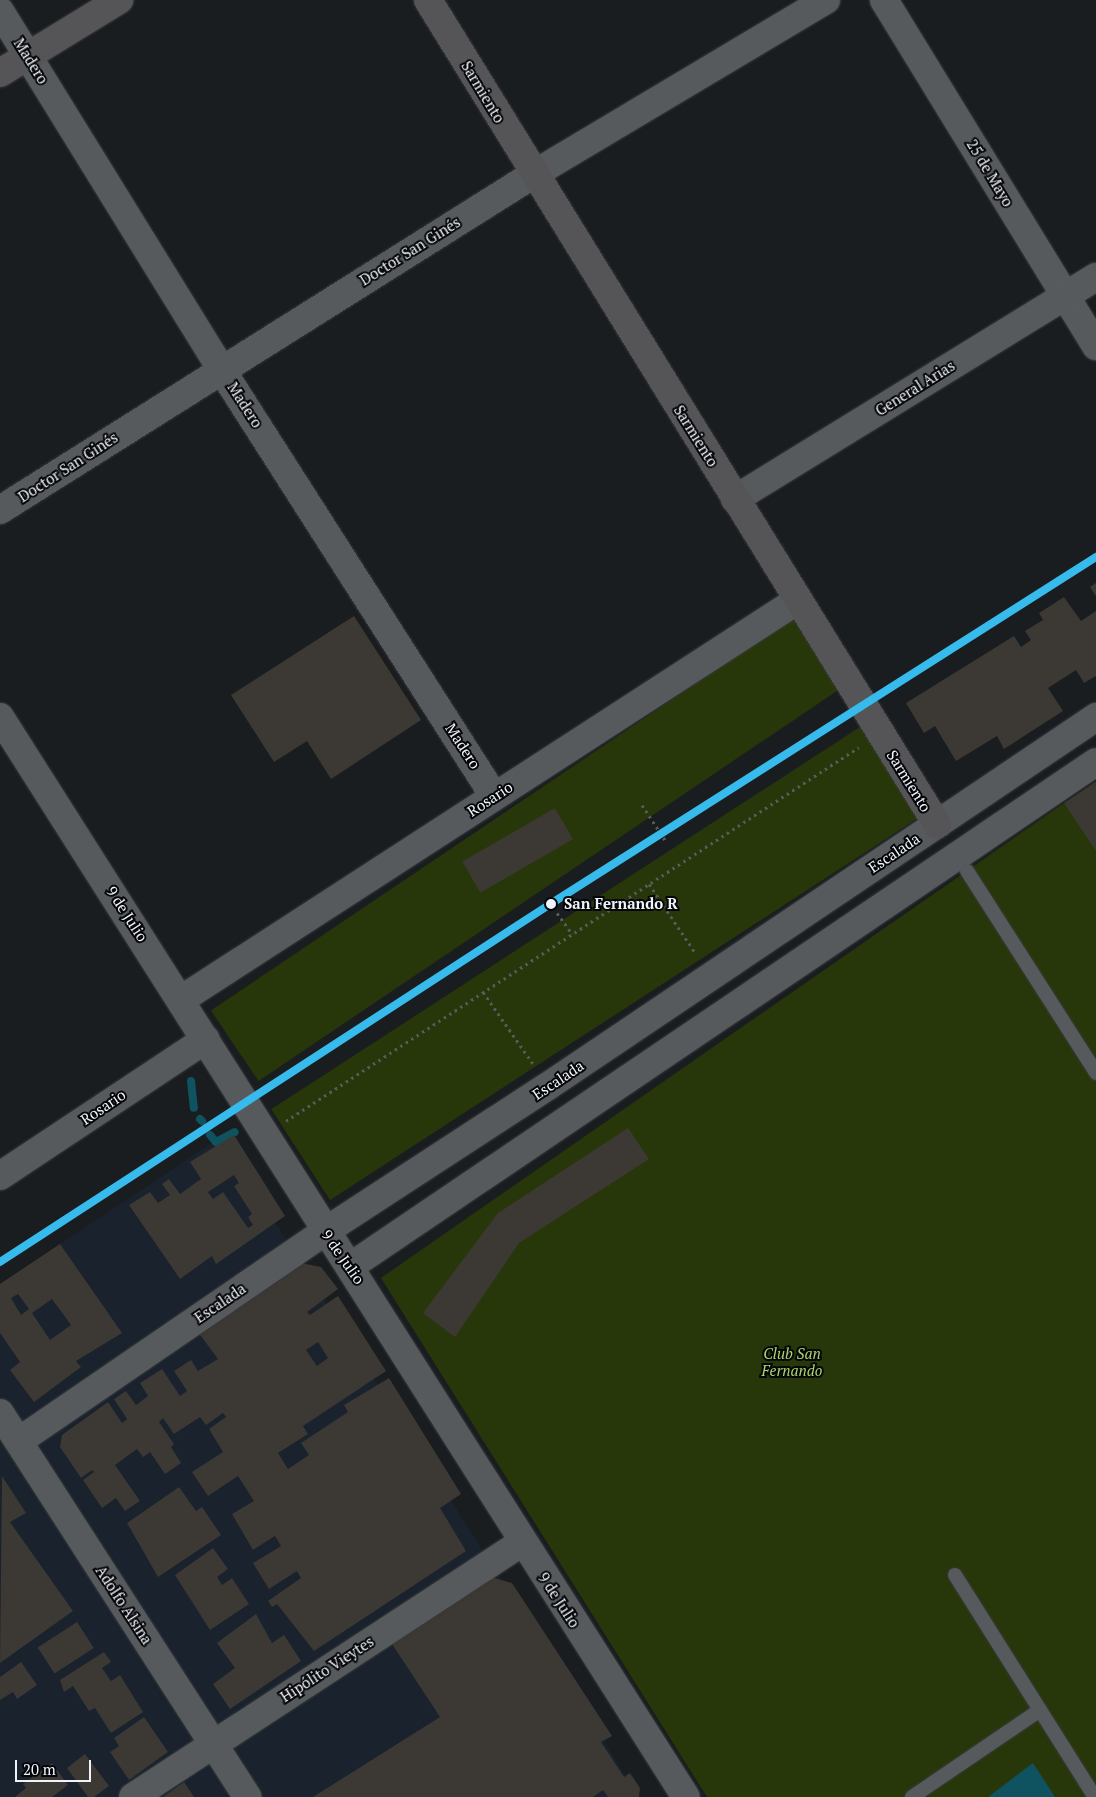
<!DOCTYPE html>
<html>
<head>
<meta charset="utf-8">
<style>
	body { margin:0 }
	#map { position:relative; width:1096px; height:1797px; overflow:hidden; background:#1a1d20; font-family:"PT Serif",serif }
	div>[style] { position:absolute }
	.built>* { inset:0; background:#19222d }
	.green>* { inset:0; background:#28370a; transform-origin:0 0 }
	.water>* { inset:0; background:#0e535f }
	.stream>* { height:8px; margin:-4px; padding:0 4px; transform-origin:4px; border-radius:4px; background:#0e535f }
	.building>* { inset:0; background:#3c3833; transform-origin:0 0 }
	.path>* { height:3px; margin-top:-1.5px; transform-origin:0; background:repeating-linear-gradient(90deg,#585a5c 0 2.5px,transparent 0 6.5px) }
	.roads { filter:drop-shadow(0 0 1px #383a3d) drop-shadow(0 0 1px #383a3d) }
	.lane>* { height:14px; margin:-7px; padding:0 7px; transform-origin:7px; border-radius:7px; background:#575a5d }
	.street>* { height:28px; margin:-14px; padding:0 14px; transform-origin:14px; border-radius:14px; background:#575a5d }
	.secondary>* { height:28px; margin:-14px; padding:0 14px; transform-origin:14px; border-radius:14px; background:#555456 }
	.rail-1>* { height:8px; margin:-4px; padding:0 4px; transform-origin:4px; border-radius:4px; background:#37bbed }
	.dots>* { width:14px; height:14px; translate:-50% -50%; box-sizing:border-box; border:2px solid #050609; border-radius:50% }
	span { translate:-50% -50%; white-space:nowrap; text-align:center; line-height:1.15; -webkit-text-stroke:4px #050609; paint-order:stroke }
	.street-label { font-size:15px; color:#f0f4fa }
	.stop-label { font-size:15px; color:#f0f4fa; font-weight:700 }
	.left { translate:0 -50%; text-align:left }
	.park-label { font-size:15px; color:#add768; font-style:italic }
	.scale { position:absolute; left:15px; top:1760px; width:76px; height:22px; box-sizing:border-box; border:2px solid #f0f4fa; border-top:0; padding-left:6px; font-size:15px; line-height:18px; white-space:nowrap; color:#f0f4fa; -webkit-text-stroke:4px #050609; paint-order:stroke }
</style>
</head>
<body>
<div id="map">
	<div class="built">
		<div style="clip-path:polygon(221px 1137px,639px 1797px,0 1797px,0 1284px)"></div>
	</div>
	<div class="green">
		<div style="left:793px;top:618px;width:85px;height:702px;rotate:56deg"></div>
		<div style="left:860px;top:727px;width:108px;height:702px;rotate:57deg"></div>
		<div style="clip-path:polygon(1096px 781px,1096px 1797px,1055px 1797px,1033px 1764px,988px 1797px,707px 1797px,381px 1278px)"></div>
	</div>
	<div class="water">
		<div style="clip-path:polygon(1033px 1763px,1055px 1797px,988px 1797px)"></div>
	</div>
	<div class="stream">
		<div style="left:191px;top:1081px;width:27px;rotate:84deg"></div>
		<div style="left:200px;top:1119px;width:3px;rotate:45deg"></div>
		<div style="left:210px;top:1135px;width:9px;rotate:49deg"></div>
		<div style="left:216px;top:1142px;width:21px;rotate:-28deg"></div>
	</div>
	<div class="building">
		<div style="clip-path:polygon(1096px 583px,1096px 596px,1090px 587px)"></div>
		<div style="clip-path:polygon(1064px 597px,1081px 621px,1096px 611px,1096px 676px,1084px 683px,1076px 670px,1048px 688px,1063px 711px,1004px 749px,997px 736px,956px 761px,935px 726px,924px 733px,906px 703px,1014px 636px,1021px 647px,1031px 640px,1025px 631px,1043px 620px,1039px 613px)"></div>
		<div style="clip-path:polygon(354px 616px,421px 720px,331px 779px,307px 741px,274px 762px,231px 695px)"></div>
		<div style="clip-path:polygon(1096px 782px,1096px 851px,1064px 803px)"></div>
		<div style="left:555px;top:808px;width:36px;height:107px;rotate:60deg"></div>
		<div style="clip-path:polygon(628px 1128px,649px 1159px,519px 1243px,455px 1337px,423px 1313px,498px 1213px)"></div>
		<div style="clip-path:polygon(evenodd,234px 1135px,285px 1216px,216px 1264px,212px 1256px,180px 1279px,129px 1205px,150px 1192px,158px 1203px,170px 1195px,162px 1184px,169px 1179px,180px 1194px,201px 1179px,190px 1162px,234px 1135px,234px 1175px,239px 1183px,234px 1186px,252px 1214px,248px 1217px,253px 1225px,248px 1228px,223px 1192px,213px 1199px,208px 1192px,234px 1175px)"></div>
		<div style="clip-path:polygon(evenodd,60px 1244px,122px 1333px,76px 1361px,81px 1367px,34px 1402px,10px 1370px,20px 1362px,0 1333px,0 1284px,60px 1244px,18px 1294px,29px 1309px,21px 1315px,11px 1298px,18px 1294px,60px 1244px,52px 1299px,71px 1325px,50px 1340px,32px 1313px,52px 1299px)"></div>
		<div style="clip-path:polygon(evenodd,301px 1263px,321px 1267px,338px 1289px,307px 1312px,310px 1315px,338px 1296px,386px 1371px,303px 1426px,308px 1434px,278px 1453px,288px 1469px,309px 1455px,301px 1443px,348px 1412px,344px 1405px,389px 1378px,461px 1494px,440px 1508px,466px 1551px,314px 1651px,277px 1604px,272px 1607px,268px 1601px,301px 1578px,297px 1571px,269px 1589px,253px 1563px,281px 1546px,275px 1536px,253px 1550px,232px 1514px,254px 1501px,238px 1476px,208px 1496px,192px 1472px,223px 1452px,209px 1429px,226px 1417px,223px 1413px,206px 1425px,200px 1417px,174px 1434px,163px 1418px,159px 1422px,174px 1444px,171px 1447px,181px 1463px,165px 1474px,150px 1452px,143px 1457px,137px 1449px,115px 1465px,140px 1501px,125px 1511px,116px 1498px,102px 1508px,83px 1480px,94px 1472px,92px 1470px,81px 1478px,60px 1447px,62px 1435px,108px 1402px,122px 1423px,127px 1419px,114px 1399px,126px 1391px,136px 1405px,148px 1396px,140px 1383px,162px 1369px,180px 1396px,187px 1391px,174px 1371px,191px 1360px,198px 1371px,218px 1359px,198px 1332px,301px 1263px,318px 1342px,328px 1358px,317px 1366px,306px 1350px,318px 1342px)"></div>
		<div style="clip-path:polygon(2px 1476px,26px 1513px,10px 1522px,73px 1611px,0 1663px)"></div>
		<div style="clip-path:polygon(179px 1487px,196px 1511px,202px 1507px,221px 1535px,158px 1577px,127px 1523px)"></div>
		<div style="clip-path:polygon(213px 1548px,228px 1569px,217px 1577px,222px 1585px,232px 1578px,249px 1604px,210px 1630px,175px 1575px)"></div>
		<div style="clip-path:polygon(491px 1577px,512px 1583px,612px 1736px,601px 1742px,624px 1777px,630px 1773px,640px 1788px,639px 1797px,608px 1797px,603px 1790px,593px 1797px,313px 1797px,440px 1717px,392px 1644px)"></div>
		<div style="clip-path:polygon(256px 1614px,272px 1643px,284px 1635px,301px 1661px,230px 1709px,213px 1684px,235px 1668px,217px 1643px)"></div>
		<div style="left:77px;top:1622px;width:31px;height:47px;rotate:57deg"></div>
		<div style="clip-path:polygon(104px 1652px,111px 1662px,102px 1668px,111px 1681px,120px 1675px,143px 1712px,111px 1733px,95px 1708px,89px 1711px,73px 1686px,64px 1692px,60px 1680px)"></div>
		<div style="clip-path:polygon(21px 1662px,37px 1685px,17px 1699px,13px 1692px,0 1700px,0 1677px)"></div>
		<div style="clip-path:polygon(144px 1717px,168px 1752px,129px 1780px,110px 1752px,119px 1746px,114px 1738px)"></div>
		<div style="clip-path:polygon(85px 1754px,109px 1786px,94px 1797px,88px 1797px,67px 1768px)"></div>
		<div style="clip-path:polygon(52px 1763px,68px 1785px,52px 1797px,15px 1797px,26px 1788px,23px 1784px)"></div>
		<div style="clip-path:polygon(184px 1782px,194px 1797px,163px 1797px)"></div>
	</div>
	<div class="path">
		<div style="left:642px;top:805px;width:45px;rotate:56.7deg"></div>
		<div style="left:649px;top:884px;width:84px;rotate:56.1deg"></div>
		<div style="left:557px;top:913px;width:26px;rotate:54deg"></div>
		<div style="left:483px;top:992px;width:89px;rotate:55.1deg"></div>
		<div style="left:286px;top:1121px;width:684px;rotate:-33.13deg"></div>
	</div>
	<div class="roads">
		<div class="lane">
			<div style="left:967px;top:871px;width:240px;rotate:57.4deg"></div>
			<div style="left:955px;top:1575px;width:262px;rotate:57.8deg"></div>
			<div style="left:912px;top:1797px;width:155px;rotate:-34.2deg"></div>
		</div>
		<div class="street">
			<div style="left:884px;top:0;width:406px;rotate:58.5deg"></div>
			<div style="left:0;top:11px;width:421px;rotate:58.3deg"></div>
			<div style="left:221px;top:369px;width:507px;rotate:57.41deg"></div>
			<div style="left:735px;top:499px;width:424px;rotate:-31.6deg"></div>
			<div style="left:0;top:510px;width:631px;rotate:-32.18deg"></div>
			<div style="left:534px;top:174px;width:340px;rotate:-30.8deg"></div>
			<div style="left:0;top:717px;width:1279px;rotate:57.58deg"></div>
			<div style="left:182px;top:999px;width:734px;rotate:-32.93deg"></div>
			<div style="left:0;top:1176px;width:247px;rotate:-33.6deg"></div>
			<div style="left:351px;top:1266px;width:899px;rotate:-34.08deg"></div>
			<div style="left:0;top:1413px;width:457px;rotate:57.2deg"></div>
			<div style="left:19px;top:1441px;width:370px;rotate:-34.4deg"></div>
			<div style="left:324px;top:1232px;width:267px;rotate:-33.1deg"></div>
			<div style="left:548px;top:1086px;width:661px;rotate:-33.95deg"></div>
			<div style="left:133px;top:1797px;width:465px;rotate:-33.2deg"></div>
		</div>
		<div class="secondary">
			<div style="left:428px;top:0;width:969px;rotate:58.3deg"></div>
			<div style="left:0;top:73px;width:140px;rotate:-31.5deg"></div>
		</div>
	</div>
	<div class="rail-1">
		<div style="left:0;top:1262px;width:658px;rotate:-33.04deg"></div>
		<div style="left:552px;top:903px;width:645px;rotate:-32.46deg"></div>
	</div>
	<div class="dots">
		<div style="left:551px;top:904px;background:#f0f4fa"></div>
	</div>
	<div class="street-label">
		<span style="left:31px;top:61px;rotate:58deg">Madero</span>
		<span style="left:483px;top:92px;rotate:59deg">Sarmiento</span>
		<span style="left:990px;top:173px;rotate:59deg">25 de Mayo</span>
		<span style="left:410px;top:251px;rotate:-32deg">Doctor San Ginés</span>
		<span style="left:915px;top:388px;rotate:-32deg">General Arias</span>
		<span style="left:245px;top:405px;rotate:57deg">Madero</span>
		<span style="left:696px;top:436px;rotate:58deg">Sarmiento</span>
		<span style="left:68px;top:467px;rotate:-33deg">Doctor San Ginés</span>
		<span style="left:463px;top:746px;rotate:57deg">Madero</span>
		<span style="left:909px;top:781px;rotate:58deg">Sarmiento</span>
		<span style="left:490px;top:799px;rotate:-33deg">Rosario</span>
		<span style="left:894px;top:853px;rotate:-34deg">Escalada</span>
		<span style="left:127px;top:914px;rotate:57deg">9 de Julio</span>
		<span style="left:558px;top:1080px;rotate:-34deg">Escalada</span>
		<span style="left:103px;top:1107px;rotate:-34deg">Rosario</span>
		<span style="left:343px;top:1257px;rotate:55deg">9 de Julio</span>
		<span style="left:220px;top:1303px;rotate:-34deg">Escalada</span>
		<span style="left:559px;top:1600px;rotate:57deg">9 de Julio</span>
		<span style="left:124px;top:1605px;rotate:57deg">Adolfo Alsina</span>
		<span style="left:327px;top:1669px;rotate:-33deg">Hipólito Vieytes</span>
	</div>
	<div class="stop-label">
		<span class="left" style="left:564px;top:904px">San Fernando R</span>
	</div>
	<div class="park-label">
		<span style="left:792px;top:1362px">Club San<br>Fernando</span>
	</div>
	<div class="scale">20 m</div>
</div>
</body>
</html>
